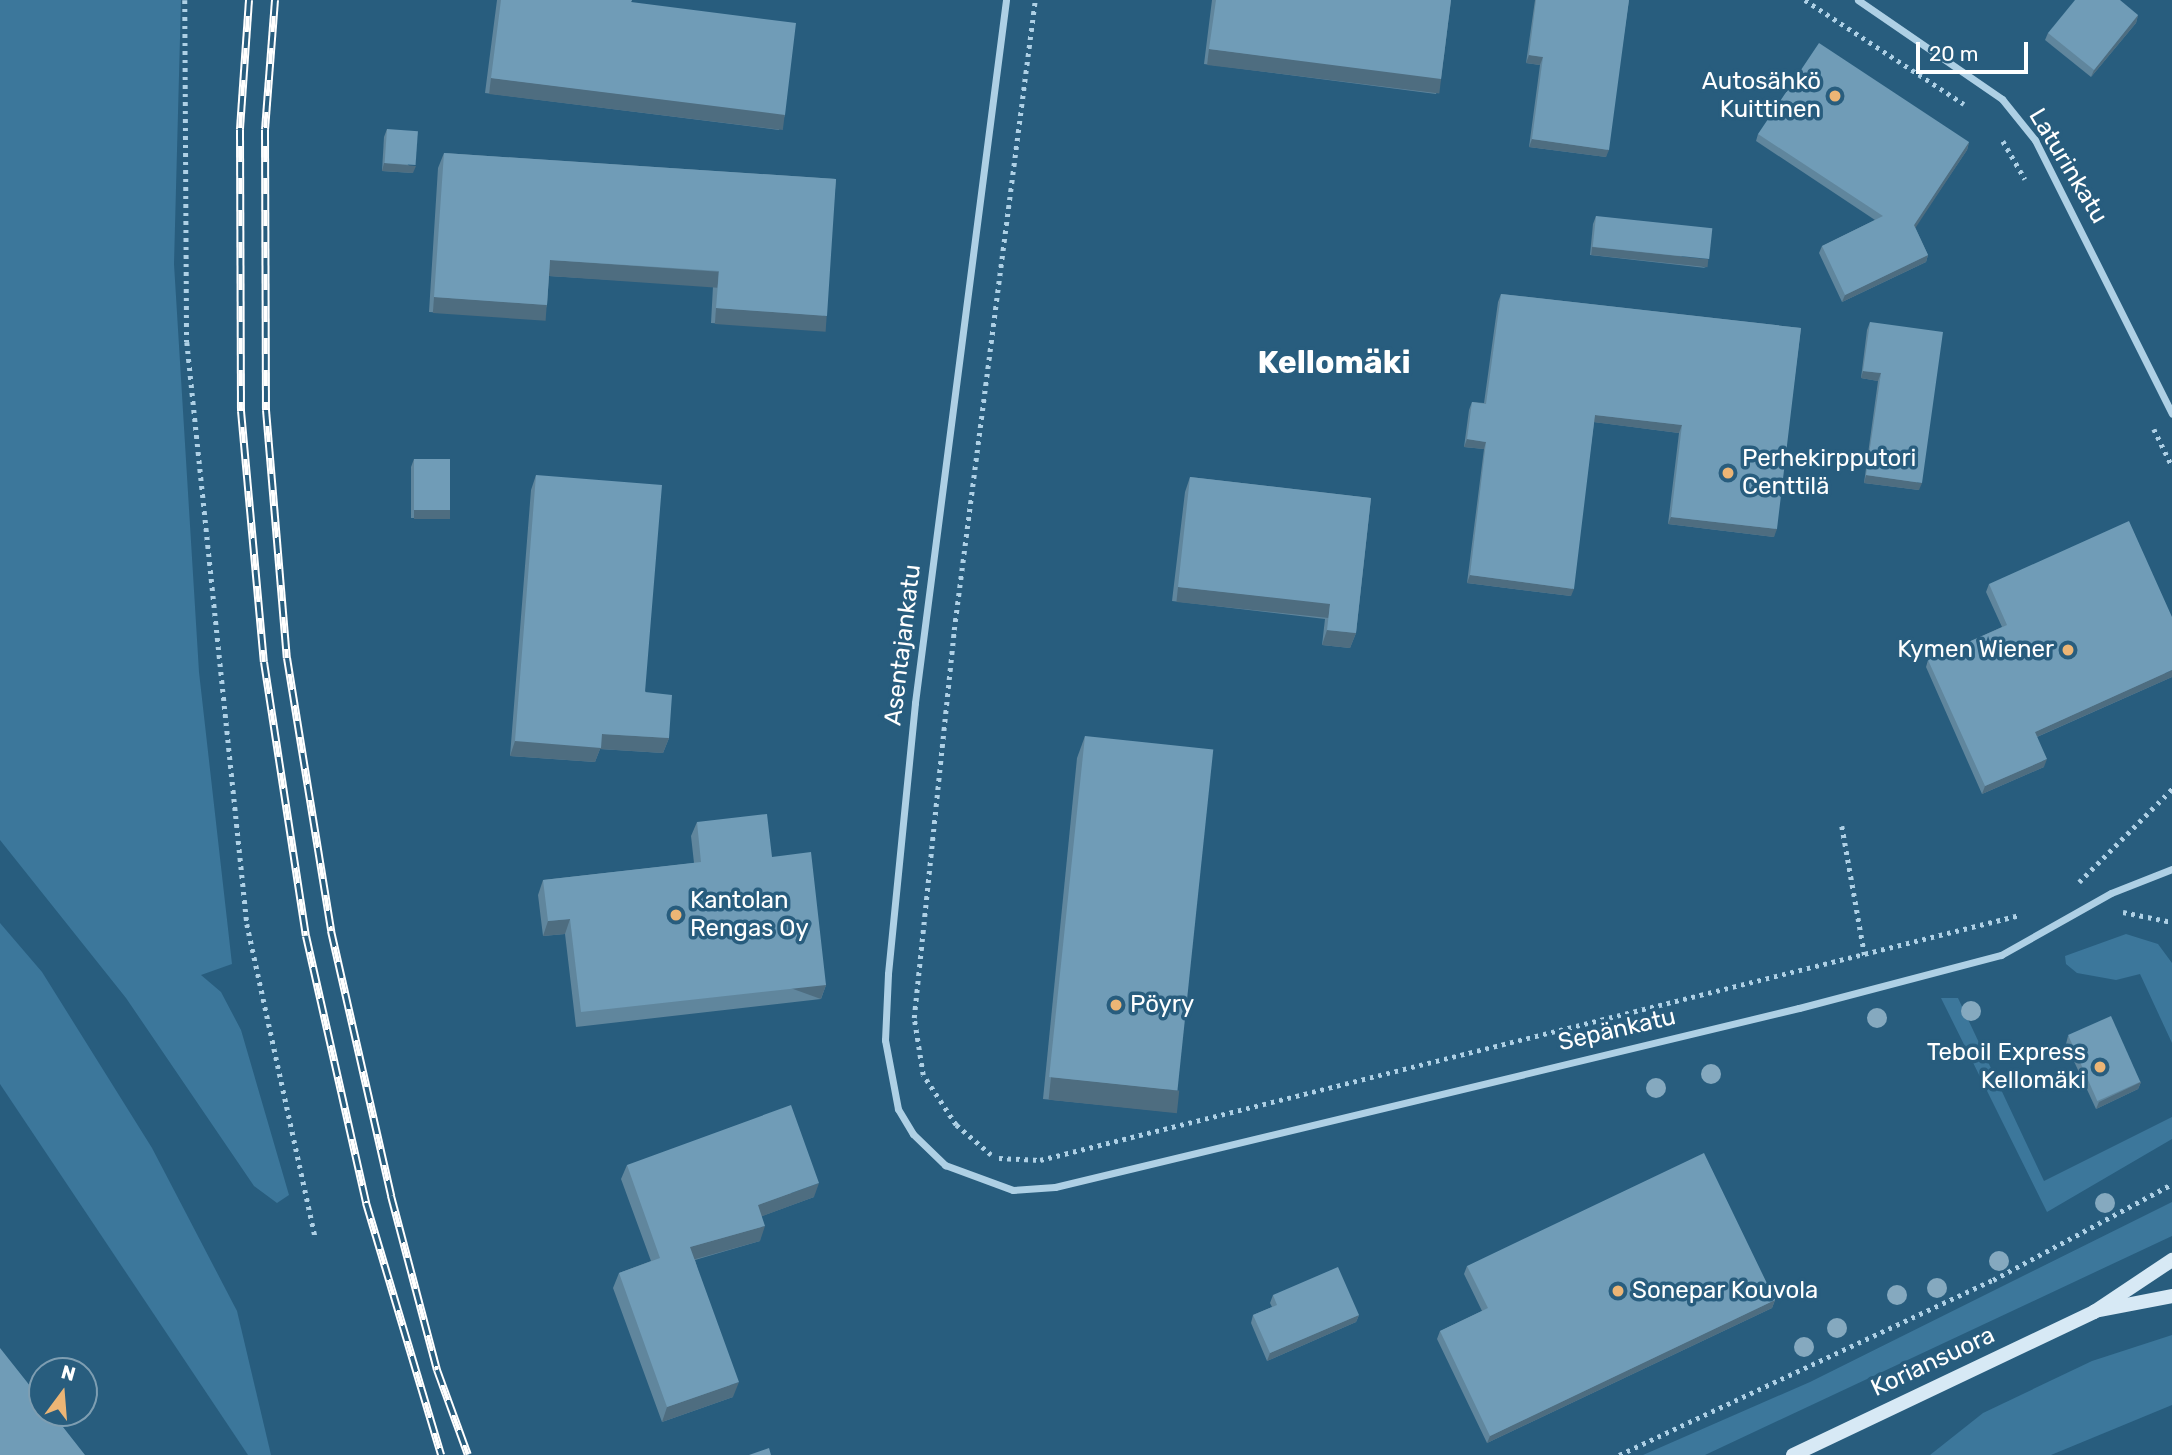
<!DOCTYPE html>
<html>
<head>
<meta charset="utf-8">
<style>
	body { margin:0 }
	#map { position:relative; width:2172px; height:1455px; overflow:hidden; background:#285d7e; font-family:Rubik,sans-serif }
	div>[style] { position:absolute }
	.green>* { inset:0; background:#3c779b }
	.path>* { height:4.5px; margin-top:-2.25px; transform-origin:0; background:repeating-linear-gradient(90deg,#aed0e5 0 3.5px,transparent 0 8.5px) }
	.minor>* { height:7px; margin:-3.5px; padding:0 3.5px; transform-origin:3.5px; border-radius:3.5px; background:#aed0e5 }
	.secondary>* { height:14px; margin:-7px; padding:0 7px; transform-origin:7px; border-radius:7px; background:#d7e9f5 }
	.rail>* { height:8px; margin-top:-4px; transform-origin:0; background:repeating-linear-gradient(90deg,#285d7e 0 16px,#fff 0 32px); box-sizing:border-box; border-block:2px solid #fff }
	.trees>* { width:20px; height:20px; margin:-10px; border-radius:50%; background:#85a9bf }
	.wall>* { inset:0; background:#60869d }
	.shaded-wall>* { inset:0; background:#4e6d80; transform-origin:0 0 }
	.building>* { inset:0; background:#709cb7; transform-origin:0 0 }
	.dots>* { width:19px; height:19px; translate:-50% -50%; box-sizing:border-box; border:4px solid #285d7e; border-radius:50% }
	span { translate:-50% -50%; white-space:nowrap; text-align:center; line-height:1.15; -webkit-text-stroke:7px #285d7e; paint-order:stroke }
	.poi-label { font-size:24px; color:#fff }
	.right { translate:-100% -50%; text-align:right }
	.left { translate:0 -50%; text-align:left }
	.street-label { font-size:24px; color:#fff }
	.district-label { font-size:32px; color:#fff; font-weight:700 }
	.north { position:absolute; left:28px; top:1357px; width:70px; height:70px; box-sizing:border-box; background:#285d7e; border:2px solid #7e9eb2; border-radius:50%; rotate:16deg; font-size:19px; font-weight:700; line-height:28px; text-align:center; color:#fff }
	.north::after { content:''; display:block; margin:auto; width:24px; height:32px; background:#ecb575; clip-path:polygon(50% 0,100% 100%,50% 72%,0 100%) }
	.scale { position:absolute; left:1916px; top:42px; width:112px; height:32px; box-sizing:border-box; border:4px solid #fff; border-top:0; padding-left:9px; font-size:21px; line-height:24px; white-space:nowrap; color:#fff; -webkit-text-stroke:5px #285d7e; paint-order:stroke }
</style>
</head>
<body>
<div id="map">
	<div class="green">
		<div style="clip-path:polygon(0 0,181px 0,174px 264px,199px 672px,232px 964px,201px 975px,221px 992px,241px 1030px,289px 1195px,277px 1203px,254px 1186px,126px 998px,0 840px)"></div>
		<div style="clip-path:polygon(0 923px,42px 972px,152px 1148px,237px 1311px,271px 1455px,248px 1455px,0 1084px)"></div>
		<div style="clip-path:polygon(2126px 934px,2158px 944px,2172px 963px,2172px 1043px,2140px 974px,2116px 980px,2077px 973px,2066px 964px,2065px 956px)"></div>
		<div style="clip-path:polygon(1941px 998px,1958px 998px,2044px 1181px,2172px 1117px,2172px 1139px,2047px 1212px)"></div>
		<div style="clip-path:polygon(2172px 1202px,2172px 1236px,1705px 1455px,1643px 1455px,1810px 1382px)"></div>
		<div style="clip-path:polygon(2172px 1335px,2172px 1405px,2051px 1455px,1930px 1455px,1983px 1413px,2092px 1361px)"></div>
	</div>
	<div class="path">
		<div style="left:185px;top:0;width:342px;rotate:89.7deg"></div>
		<div style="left:187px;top:342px;width:585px;rotate:84.11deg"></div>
		<div style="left:247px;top:924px;width:319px;rotate:77.7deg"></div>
		<div style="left:1805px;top:0;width:190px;rotate:33.2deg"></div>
		<div style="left:2003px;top:141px;width:44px;rotate:59.9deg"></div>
		<div style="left:2154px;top:429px;width:41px;rotate:64.1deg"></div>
		<div style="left:1842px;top:826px;width:133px;rotate:80deg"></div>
		<div style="left:2079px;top:882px;width:132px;rotate:-45deg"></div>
		<div style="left:2123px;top:912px;width:50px;rotate:11.5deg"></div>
		<div style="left:991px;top:1155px;width:46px;rotate:-139.4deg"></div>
		<div style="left:956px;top:1125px;width:60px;rotate:-123.4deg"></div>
		<div style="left:923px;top:1075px;width:58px;rotate:-99deg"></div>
		<div style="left:914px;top:1018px;width:390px;rotate:-84.1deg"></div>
		<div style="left:954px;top:630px;width:635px;rotate:-82.67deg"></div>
		<div style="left:999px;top:1158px;width:41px;rotate:2.8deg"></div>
		<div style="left:1040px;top:1160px;width:1010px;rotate:-14.04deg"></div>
		<div style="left:1619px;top:1455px;width:413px;rotate:-25.1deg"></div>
		<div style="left:1993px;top:1280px;width:203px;rotate:-28.2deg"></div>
	</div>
	<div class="minor">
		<div style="left:1006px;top:0;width:709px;rotate:97.38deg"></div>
		<div style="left:915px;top:703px;width:272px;rotate:95.7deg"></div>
		<div style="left:888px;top:974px;width:66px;rotate:92.6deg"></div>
		<div style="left:885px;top:1040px;width:70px;rotate:79.3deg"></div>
		<div style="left:898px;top:1109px;width:29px;rotate:59deg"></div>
		<div style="left:913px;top:1134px;width:45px;rotate:44.1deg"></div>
		<div style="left:945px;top:1165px;width:72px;rotate:20.2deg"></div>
		<div style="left:1013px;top:1190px;width:42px;rotate:-4.1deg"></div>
		<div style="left:1055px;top:1187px;width:765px;rotate:-13.53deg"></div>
		<div style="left:1799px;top:1008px;width:209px;rotate:-14.7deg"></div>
		<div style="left:2001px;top:955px;width:126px;rotate:-29.4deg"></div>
		<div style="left:2111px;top:893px;width:66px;rotate:-21.5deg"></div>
		<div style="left:1858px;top:0;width:175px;rotate:34.5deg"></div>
		<div style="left:2002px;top:99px;width:53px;rotate:51.2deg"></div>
		<div style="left:2035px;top:140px;width:306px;rotate:63.4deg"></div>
	</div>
	<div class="secondary">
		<div style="left:2095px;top:1311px;width:78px;rotate:-11deg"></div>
		<div style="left:1793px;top:1455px;width:333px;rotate:-25.4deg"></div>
		<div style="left:2094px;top:1312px;width:94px;rotate:-33.7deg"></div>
	</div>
	<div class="rail">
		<div style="left:249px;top:0;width:130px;rotate:94deg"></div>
		<div style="left:240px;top:130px;width:281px;rotate:89.8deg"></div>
		<div style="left:241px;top:411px;width:252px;rotate:84.8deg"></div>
		<div style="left:264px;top:662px;width:277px;rotate:81.3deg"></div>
		<div style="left:306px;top:936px;width:274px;rotate:77.3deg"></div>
		<div style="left:366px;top:1203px;width:263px;rotate:73.4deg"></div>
		<div style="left:275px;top:0;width:130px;rotate:94.4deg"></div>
		<div style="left:265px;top:130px;width:280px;rotate:89.8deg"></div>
		<div style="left:266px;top:410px;width:249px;rotate:85.2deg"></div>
		<div style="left:287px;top:658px;width:277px;rotate:80.8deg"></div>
		<div style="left:331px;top:931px;width:272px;rotate:77.2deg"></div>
		<div style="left:391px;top:1196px;width:180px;rotate:75.2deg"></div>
		<div style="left:437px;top:1370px;width:90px;rotate:70deg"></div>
	</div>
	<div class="trees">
		<div style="left:1971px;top:1011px"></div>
		<div style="left:1877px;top:1018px"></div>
		<div style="left:1711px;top:1074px"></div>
		<div style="left:1656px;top:1088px"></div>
		<div style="left:2105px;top:1203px"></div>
		<div style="left:1999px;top:1261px"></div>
		<div style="left:1937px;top:1288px"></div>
		<div style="left:1897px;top:1295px"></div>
		<div style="left:1837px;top:1328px"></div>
		<div style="left:1804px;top:1347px"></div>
	</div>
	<div class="wall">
		<div style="clip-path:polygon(497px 0,632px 0,631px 2px,785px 115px,779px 130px,485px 93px)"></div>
		<div style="clip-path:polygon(1212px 0,1451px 0,1441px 79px,1436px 94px,1204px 64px)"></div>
		<div style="clip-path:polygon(1535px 0,1629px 0,1606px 157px,1529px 147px,1540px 65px,1526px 63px)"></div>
		<div style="clip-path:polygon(2138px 15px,2136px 23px,2091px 77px,2045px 40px,2048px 33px)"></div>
		<div style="clip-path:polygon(387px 129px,413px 173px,382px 171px,384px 137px)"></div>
		<div style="clip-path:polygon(1758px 134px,1969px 142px,1967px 150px,1915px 227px,1928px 255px,1926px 262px,1842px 302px,1819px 253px,1822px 246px,1875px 220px,1756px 141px)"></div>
		<div style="clip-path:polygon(444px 153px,836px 179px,822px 330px,711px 323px,713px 286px,549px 276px,547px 305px,542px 319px,429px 312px,438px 168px)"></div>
		<div style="clip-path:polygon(1596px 216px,1706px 268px,1590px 255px,1593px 224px)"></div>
		<div style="clip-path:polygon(1501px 294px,1801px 328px,1774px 537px,1668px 524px,1679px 433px,1594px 422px,1571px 596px,1467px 583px,1484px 449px,1464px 447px,1469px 410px,1472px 402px,1484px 403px,1498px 302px)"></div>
		<div style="clip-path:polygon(1870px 322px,1919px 490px,1864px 483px,1878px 381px,1861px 378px,1867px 330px)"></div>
		<div style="clip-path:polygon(414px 459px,448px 518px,411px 518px,411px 467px)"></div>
		<div style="clip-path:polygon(536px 475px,669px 738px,663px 753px,600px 749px,595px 762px,510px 756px,531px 490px)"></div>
		<div style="clip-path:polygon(1190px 477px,1371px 498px,1356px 633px,1350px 648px,1322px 645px,1325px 619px,1172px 601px,1185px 492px)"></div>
		<div style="clip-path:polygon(1989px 584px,2172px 677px,2037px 737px,2044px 767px,1982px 794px,1926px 667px,1928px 660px,2002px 627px,1986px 592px)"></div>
		<div style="clip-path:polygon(1085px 736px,1171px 1112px,1043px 1099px,1077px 758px)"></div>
		<div style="clip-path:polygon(697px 822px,772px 857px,826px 985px,821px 999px,576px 1027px,565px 934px,543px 936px,538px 895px,543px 880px,694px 863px,691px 836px)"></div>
		<div style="clip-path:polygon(2068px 1036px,2141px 1082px,2138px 1089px,2096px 1109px,2066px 1044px)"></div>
		<div style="clip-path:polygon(627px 1165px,814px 1197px,762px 1216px,760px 1241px,695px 1260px,733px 1397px,662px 1422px,613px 1288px,619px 1273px,651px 1261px,621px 1179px)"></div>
		<div style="clip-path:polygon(1467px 1266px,1775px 1300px,1772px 1308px,1487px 1443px,1437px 1339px,1440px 1331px,1482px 1311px,1464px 1274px)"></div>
		<div style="clip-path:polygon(1273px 1295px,1359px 1315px,1356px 1322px,1267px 1361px,1251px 1323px,1253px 1315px,1272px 1307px,1270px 1303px)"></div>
	</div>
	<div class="shaded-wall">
		<div style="clip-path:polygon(2138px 15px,2136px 23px,2091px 77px,2094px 70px)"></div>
		<div style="left:1209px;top:49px;width:234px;height:16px;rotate:7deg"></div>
		<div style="clip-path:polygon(1529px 55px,1543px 57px,1540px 65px,1526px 63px)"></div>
		<div style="left:491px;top:78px;width:296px;height:16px;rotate:7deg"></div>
		<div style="clip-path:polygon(1532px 139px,1609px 150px,1606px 157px,1529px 147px)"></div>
		<div style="clip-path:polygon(1969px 142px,1967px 150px,1912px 233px,1914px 225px)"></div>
		<div style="clip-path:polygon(384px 163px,416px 166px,413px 173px,382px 171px)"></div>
		<div style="left:1592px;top:247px;width:117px;height:8px;rotate:6deg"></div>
		<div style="clip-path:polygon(1928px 255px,1926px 262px,1842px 302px,1845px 295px)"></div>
		<div style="left:550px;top:260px;width:169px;height:16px;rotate:4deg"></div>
		<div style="left:434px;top:297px;width:113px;height:16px;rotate:4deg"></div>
		<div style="left:716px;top:308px;width:111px;height:16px;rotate:4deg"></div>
		<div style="clip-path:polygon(1863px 371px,1881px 373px,1878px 381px,1861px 378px)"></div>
		<div style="clip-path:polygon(1595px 415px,1682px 425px,1679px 433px,1593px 422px)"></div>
		<div style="clip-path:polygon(1467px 439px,1486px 442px,1484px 449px,1464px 447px)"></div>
		<div style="clip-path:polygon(1866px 475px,1922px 483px,1919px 490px,1864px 483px)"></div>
		<div style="left:414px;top:510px;width:36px;height:9px"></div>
		<div style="clip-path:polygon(1671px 517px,1777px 529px,1774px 537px,1668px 524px)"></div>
		<div style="clip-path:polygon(1470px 575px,1574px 589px,1571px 596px,1467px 583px)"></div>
		<div style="left:1178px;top:587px;width:153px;height:15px;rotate:6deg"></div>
		<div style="clip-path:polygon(1327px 630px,1356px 633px,1350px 648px,1322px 645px)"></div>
		<div style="clip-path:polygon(2172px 670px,2172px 677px,2032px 739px,2035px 732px)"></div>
		<div style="clip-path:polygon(602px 734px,669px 738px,663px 753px,600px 749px,595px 762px,510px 756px,515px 741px)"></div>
		<div style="clip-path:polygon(2047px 759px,2044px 767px,1982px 794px,1985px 786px)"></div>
		<div style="clip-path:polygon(570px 919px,565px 934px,543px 936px,548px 921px)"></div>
		<div style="left:826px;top:985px;width:15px;height:246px;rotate:110deg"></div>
		<div style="left:1051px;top:1077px;width:129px;height:23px;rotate:6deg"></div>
		<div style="clip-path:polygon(2141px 1082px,2138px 1089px,2096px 1109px,2099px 1102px)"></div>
		<div style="clip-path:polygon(819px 1183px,814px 1197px,752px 1220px,758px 1205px)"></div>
		<div style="clip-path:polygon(765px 1226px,760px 1241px,685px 1262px,690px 1247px)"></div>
		<div style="clip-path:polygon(1775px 1300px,1772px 1308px,1487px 1443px,1490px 1436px)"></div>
		<div style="clip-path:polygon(1359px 1315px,1356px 1322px,1267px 1361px,1270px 1353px)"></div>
		<div style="clip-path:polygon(739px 1382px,733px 1397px,662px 1422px,667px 1407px)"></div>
	</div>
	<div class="building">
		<div style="clip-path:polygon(501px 0,632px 0,631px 2px,796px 23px,785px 115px,491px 78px)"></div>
		<div style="clip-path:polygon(1216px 0,1451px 0,1441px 79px,1209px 49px)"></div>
		<div style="clip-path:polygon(1536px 0,1629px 0,1609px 150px,1532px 139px,1543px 57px,1529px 55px)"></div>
		<div style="clip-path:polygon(2075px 0,2120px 0,2138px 15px,2094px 70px,2048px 33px)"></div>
		<div style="clip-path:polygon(1819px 43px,1969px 142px,1914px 225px,1928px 255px,1845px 295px,1822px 246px,1883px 216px,1758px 134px)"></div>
		<div style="left:387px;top:129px;width:31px;height:34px;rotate:4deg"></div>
		<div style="clip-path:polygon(444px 153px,836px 179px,827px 316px,716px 308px,719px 271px,550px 260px,547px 305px,434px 297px)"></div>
		<div style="left:1596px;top:216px;width:117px;height:31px;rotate:6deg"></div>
		<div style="clip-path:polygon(1501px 294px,1801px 328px,1777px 529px,1671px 517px,1682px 425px,1595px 415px,1574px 589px,1470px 575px,1486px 442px,1467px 439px,1472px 402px,1486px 404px)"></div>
		<div style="clip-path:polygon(1870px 322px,1943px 332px,1922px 483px,1866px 475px,1881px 373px,1863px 371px)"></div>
		<div style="left:414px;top:459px;width:36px;height:51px"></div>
		<div style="clip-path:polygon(536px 475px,662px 485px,645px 692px,672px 695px,669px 738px,602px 734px,601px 748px,515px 741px)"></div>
		<div style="clip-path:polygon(1190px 477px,1371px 498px,1356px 633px,1327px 630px,1330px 604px,1178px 587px)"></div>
		<div style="clip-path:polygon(2129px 521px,2172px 617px,2172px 670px,2035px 732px,2047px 759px,1985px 786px,1928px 660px,2007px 625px,1989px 584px)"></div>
		<div style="left:1085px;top:736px;width:129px;height:343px;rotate:6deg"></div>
		<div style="clip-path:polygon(767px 814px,772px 857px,811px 852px,826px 985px,581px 1012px,570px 919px,548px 921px,543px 880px,701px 862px,697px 822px)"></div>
		<div style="left:2111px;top:1016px;width:72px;height:47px;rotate:66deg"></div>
		<div style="clip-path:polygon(791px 1105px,819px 1183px,758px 1205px,765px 1226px,690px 1247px,739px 1382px,667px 1407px,619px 1273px,660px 1258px,627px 1165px)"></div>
		<div style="clip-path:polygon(1704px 1153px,1775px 1300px,1490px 1436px,1440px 1331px,1488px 1308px,1467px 1266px)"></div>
		<div style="clip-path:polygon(1338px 1267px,1359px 1315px,1270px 1353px,1253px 1315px,1277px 1305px,1273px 1295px)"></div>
		<div style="clip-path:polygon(0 1348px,42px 1401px,42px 1413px,52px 1413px,85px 1455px,0 1455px)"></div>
		<div style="clip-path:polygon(769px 1448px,771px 1455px,749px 1455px)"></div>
	</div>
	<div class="dots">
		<div style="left:1835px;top:96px;background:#ecb575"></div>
		<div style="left:1728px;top:473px;background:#ecb575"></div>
		<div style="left:2068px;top:650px;background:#ecb575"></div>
		<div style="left:676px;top:915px;background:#ecb575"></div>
		<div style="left:1116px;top:1005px;background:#ecb575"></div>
		<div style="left:2100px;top:1067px;background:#ecb575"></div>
		<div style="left:1618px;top:1291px;background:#ecb575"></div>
	</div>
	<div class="poi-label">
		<span class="right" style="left:1821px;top:96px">Autosähkö<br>Kuittinen</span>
		<span class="left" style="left:1742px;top:473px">Perhekirpputori<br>Centtilä</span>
		<span class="right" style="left:2054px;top:650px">Kymen Wiener</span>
		<span class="left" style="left:690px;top:915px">Kantolan<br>Rengas Oy</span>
		<span class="left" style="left:1130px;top:1005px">Pöyry</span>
		<span class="right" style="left:2086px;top:1067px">Teboil Express<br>Kellomäki</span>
		<span class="left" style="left:1632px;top:1291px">Sonepar Kouvola</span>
	</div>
	<div class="street-label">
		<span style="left:2068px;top:166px;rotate:59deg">Laturinkatu</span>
		<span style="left:903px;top:645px;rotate:-83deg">Asentajankatu</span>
		<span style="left:1617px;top:1030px;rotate:-13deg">Sepänkatu</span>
		<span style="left:1933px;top:1362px;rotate:-25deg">Koriansuora</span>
	</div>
	<div class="district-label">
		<span style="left:1334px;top:362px">Kellomäki</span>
	</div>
	<div class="north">N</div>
	<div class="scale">20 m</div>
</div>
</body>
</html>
